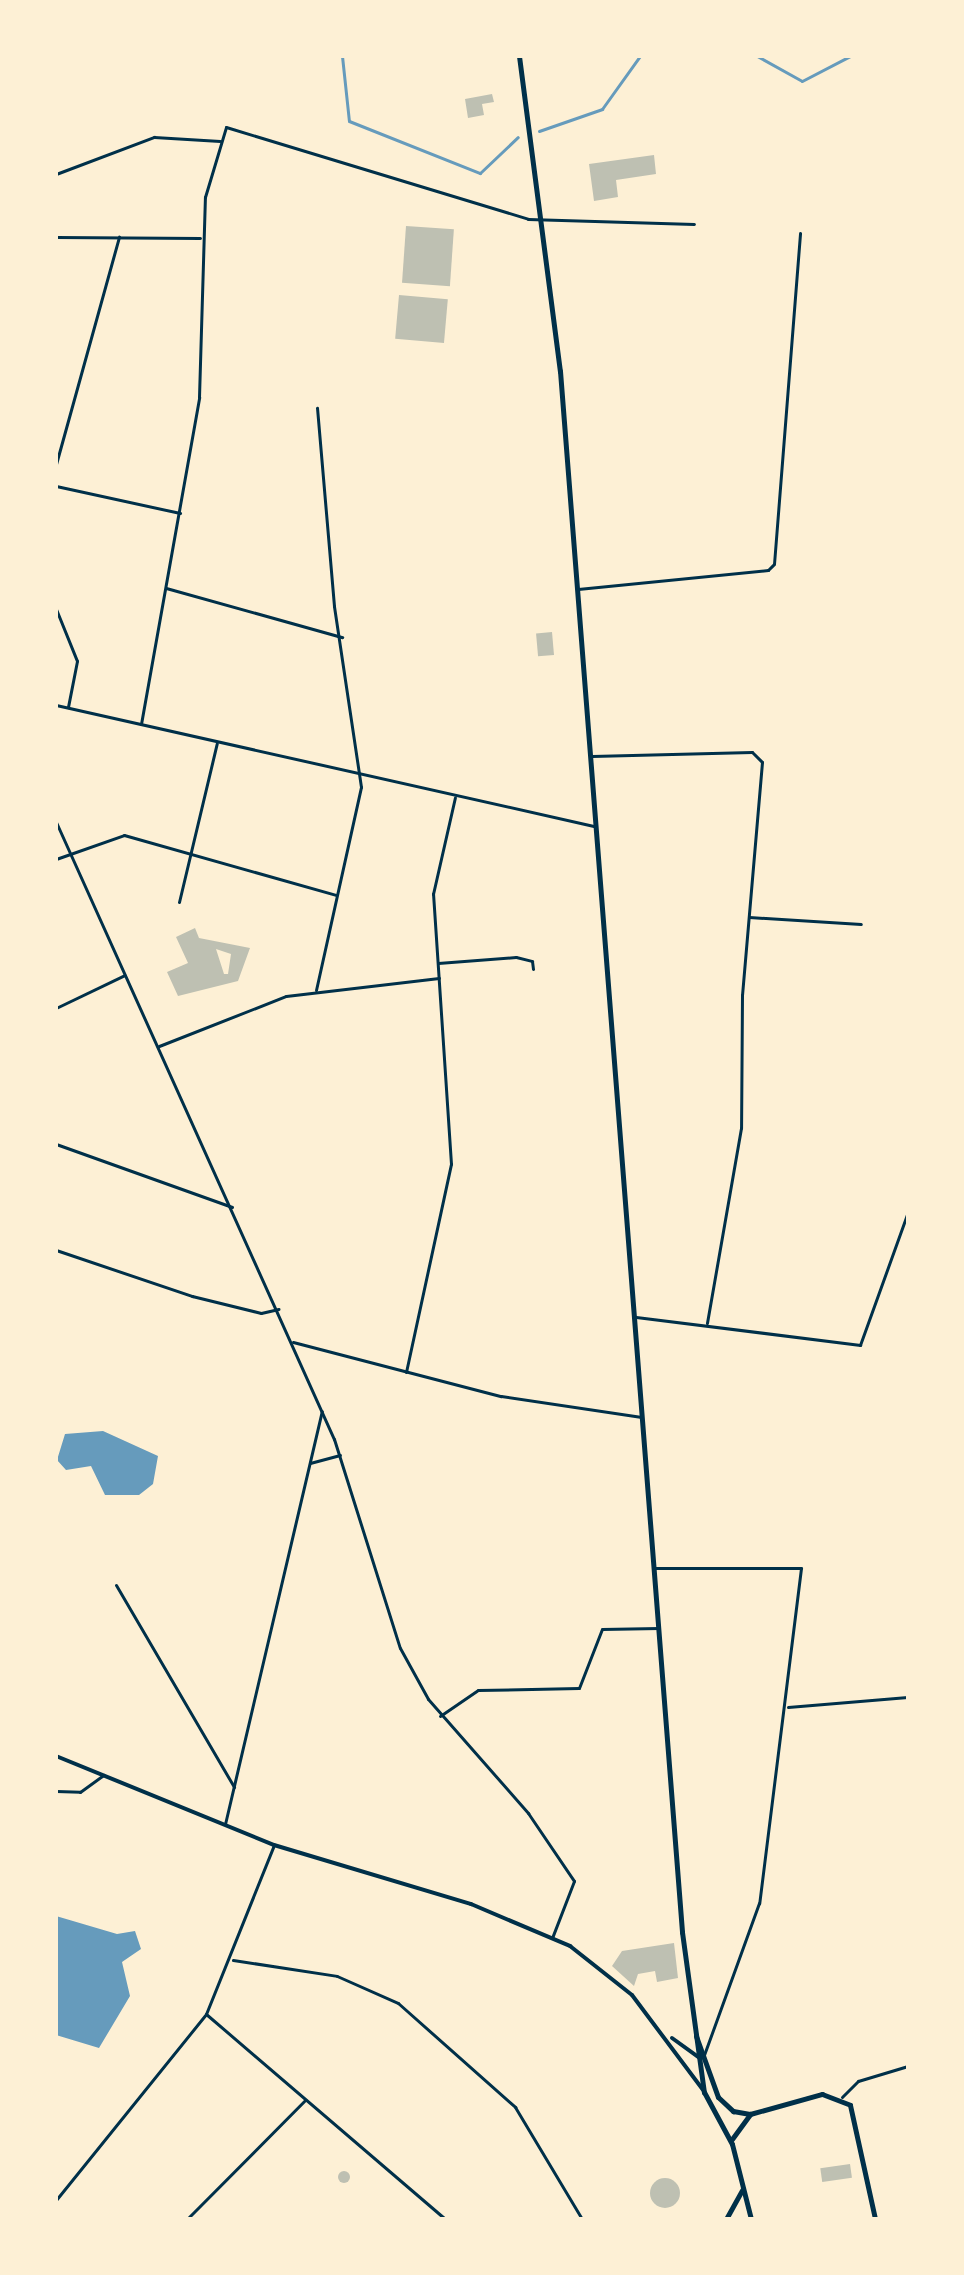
<!DOCTYPE html>
<html>
<head>
<meta charset="utf-8">
<style>
	body { margin:0 }
	#map { position:relative; width:964px; height:2275px; overflow:hidden; background:#fdf0d5; font-family:Overpass,sans-serif }
	div>[style] { position:absolute }
	.water>* { inset:0; background:#669bbc }
	.stream>* { height:3px; margin:-1.5px; padding:0 1.5px; transform-origin:1.5px; border-radius:1.5px; background:#669bbc }
	.building>* { inset:0; background:#bec0b2; transform-origin:0 0 }
	.round { border-radius:50% }
	.minor>* { height:3px; margin:-1.5px; padding:0 1.5px; transform-origin:1.5px; border-radius:1.5px; background:#003049 }
	.tertiary>* { height:4px; margin:-2px; padding:0 2px; transform-origin:2px; border-radius:2px; background:#003049 }
	.secondary>* { height:5px; margin:-2.5px; padding:0 2.5px; transform-origin:2.5px; border-radius:2.5px; background:#003049 }
	span { translate:-50% -50%; white-space:nowrap; text-align:center; line-height:1.15; -webkit-text-stroke:6px #fdf0d5; paint-order:stroke }
	.frame { position:absolute; inset:0; border:58px solid #fdf0d5; pointer-events:none }
</style>
</head>
<body>
<div id="map">
	<div class="water">
		<div style="clip-path:polygon(103px 1431px,158px 1456px,153px 1484px,139px 1495px,105px 1495px,91px 1466px,66px 1470px,57px 1460px,65px 1434px)"></div>
		<div style="clip-path:polygon(56px 1916px,117px 1934px,135px 1931px,141px 1949px,122px 1962px,130px 1996px,99px 2048px,56px 2035px)"></div>
	</div>
	<div class="stream">
		<div style="left:342px;top:56px;width:65px;rotate:83.9deg"></div>
		<div style="left:349px;top:121px;width:141px;rotate:21.7deg"></div>
		<div style="left:480px;top:173px;width:52px;rotate:-43.5deg"></div>
		<div style="left:757px;top:56px;width:51px;rotate:29.1deg"></div>
		<div style="left:802px;top:81px;width:54px;rotate:-27.5deg"></div>
		<div style="left:539px;top:131px;width:67px;rotate:-19.2deg"></div>
		<div style="left:602px;top:109px;width:65px;rotate:-54.4deg"></div>
	</div>
	<div class="building">
		<div style="clip-path:polygon(492px 94px,494px 102px,482px 104px,484px 115px,468px 118px,465px 99px)"></div>
		<div style="clip-path:polygon(654px 155px,656px 174px,616px 180px,618px 197px,594px 201px,589px 164px)"></div>
		<div style="left:406px;top:226px;width:48px;height:57px;rotate:4deg"></div>
		<div style="left:399px;top:295px;width:49px;height:44px;rotate:5deg"></div>
		<div style="left:552px;top:632px;width:23px;height:16px;rotate:85deg"></div>
		<div style="clip-path:polygon(evenodd,195px 928px,199px 938px,250px 948px,238px 981px,178px 996px,167px 972px,188px 963px,176px 937px,195px 928px,216px 949px,231px 954px,228px 974px,224px 974px,216px 949px)"></div>
		<div style="clip-path:polygon(674px 1943px,678px 1978px,657px 1982px,655px 1971px,638px 1974px,634px 1986px,612px 1966px,622px 1951px)"></div>
		<div style="left:850px;top:2164px;width:14px;height:30px;rotate:82deg"></div>
		<div class="round" style="left:338px;top:2171px;width:12px;height:12px"></div>
		<div class="round" style="left:650px;top:2178px;width:30px;height:30px"></div>
	</div>
	<div class="minor">
		<div style="left:56px;top:174px;width:105px;rotate:-20.7deg"></div>
		<div style="left:154px;top:137px;width:66px;rotate:3.5deg"></div>
		<div style="left:56px;top:237px;width:144px;rotate:0.4deg"></div>
		<div style="left:56px;top:464px;width:236px;rotate:-74.5deg"></div>
		<div style="left:56px;top:486px;width:127px;rotate:12.3deg"></div>
		<div style="left:166px;top:588px;width:183px;rotate:15.6deg"></div>
		<div style="left:578px;top:589px;width:191px;rotate:-5.7deg"></div>
		<div style="left:768px;top:570px;width:8px;rotate:-45deg"></div>
		<div style="left:774px;top:564px;width:332px;rotate:-85.5deg"></div>
		<div style="left:56px;top:609px;width:56px;rotate:68deg"></div>
		<div style="left:77px;top:661px;width:47px;rotate:101.1deg"></div>
		<div style="left:56px;top:705px;width:551px;rotate:12.68deg"></div>
		<div style="left:141px;top:724px;width:332px;rotate:-79.9deg"></div>
		<div style="left:199px;top:397px;width:200px;rotate:-88.3deg"></div>
		<div style="left:205px;top:197px;width:73px;rotate:-73.3deg"></div>
		<div style="left:226px;top:127px;width:316px;rotate:16.9deg"></div>
		<div style="left:528px;top:219px;width:166px;rotate:1.7deg"></div>
		<div style="left:592px;top:756px;width:160px;rotate:-1.4deg"></div>
		<div style="left:752px;top:752px;width:14px;rotate:45deg"></div>
		<div style="left:762px;top:762px;width:234px;rotate:94.9deg"></div>
		<div style="left:742px;top:995px;width:133px;rotate:90.4deg"></div>
		<div style="left:741px;top:1128px;width:198px;rotate:99.9deg"></div>
		<div style="left:56px;top:822px;width:677px;rotate:65.75deg"></div>
		<div style="left:334px;top:1439px;width:219px;rotate:72.5deg"></div>
		<div style="left:400px;top:1648px;width:58px;rotate:61.2deg"></div>
		<div style="left:428px;top:1699px;width:152px;rotate:48.7deg"></div>
		<div style="left:528px;top:1813px;width:82px;rotate:55.9deg"></div>
		<div style="left:574px;top:1881px;width:61px;rotate:111.1deg"></div>
		<div style="left:56px;top:859px;width:72px;rotate:-19.4deg"></div>
		<div style="left:124px;top:835px;width:220px;rotate:15.8deg"></div>
		<div style="left:179px;top:902px;width:163px;rotate:-76.6deg"></div>
		<div style="left:749px;top:917px;width:112px;rotate:3.6deg"></div>
		<div style="left:438px;top:963px;width:78px;rotate:-4.4deg"></div>
		<div style="left:516px;top:957px;width:16px;rotate:14deg"></div>
		<div style="left:532px;top:961px;width:8px;rotate:83deg"></div>
		<div style="left:316px;top:990px;width:208px;rotate:-77.5deg"></div>
		<div style="left:361px;top:787px;width:183px;rotate:-98.5deg"></div>
		<div style="left:334px;top:606px;width:199px;rotate:-94.9deg"></div>
		<div style="left:56px;top:1008px;width:76px;rotate:-25.6deg"></div>
		<div style="left:159px;top:1046px;width:136px;rotate:-21.5deg"></div>
		<div style="left:286px;top:996px;width:154px;rotate:-6.7deg"></div>
		<div style="left:56px;top:1144px;width:187px;rotate:19.7deg"></div>
		<div style="left:56px;top:1250px;width:144px;rotate:18.7deg"></div>
		<div style="left:192px;top:1296px;width:71px;rotate:13.8deg"></div>
		<div style="left:261px;top:1313px;width:18px;rotate:-13deg"></div>
		<div style="left:636px;top:1317px;width:226px;rotate:7.1deg"></div>
		<div style="left:860px;top:1345px;width:141px;rotate:-70.2deg"></div>
		<div style="left:293px;top:1342px;width:215px;rotate:14.6deg"></div>
		<div style="left:501px;top:1396px;width:142px;rotate:8.5deg"></div>
		<div style="left:406px;top:1372px;width:213px;rotate:-77.8deg"></div>
		<div style="left:451px;top:1164px;width:271px;rotate:-93.8deg"></div>
		<div style="left:433px;top:894px;width:99px;rotate:-77.2deg"></div>
		<div style="left:310px;top:1463px;width:31px;rotate:-15deg"></div>
		<div style="left:655px;top:1568px;width:146px"></div>
		<div style="left:801px;top:1568px;width:338px;rotate:97.1deg"></div>
		<div style="left:759px;top:1903px;width:162px;rotate:109.9deg"></div>
		<div style="left:116px;top:1585px;width:234px;rotate:59.7deg"></div>
		<div style="left:788px;top:1707px;width:120px;rotate:-4.8deg"></div>
		<div style="left:440px;top:1716px;width:46px;rotate:-34.4deg"></div>
		<div style="left:478px;top:1690px;width:101px;rotate:-1.1deg"></div>
		<div style="left:579px;top:1688px;width:63px;rotate:-68.7deg"></div>
		<div style="left:602px;top:1629px;width:57px;rotate:-1deg"></div>
		<div style="left:56px;top:1791px;width:24px;rotate:2deg"></div>
		<div style="left:80px;top:1792px;width:29px;rotate:-36deg"></div>
		<div style="left:225px;top:1824px;width:424px;rotate:-76.8deg"></div>
		<div style="left:233px;top:1960px;width:105px;rotate:8.7deg"></div>
		<div style="left:337px;top:1976px;width:67px;rotate:23.9deg"></div>
		<div style="left:398px;top:2003px;width:157px;rotate:41.6deg"></div>
		<div style="left:515px;top:2107px;width:131px;rotate:59.1deg"></div>
		<div style="left:206px;top:2014px;width:315px;rotate:40.6deg"></div>
		<div style="left:842px;top:2097px;width:23px;rotate:-45deg"></div>
		<div style="left:858px;top:2081px;width:52px;rotate:-16.7deg"></div>
		<div style="left:56px;top:2200px;width:239px;rotate:-51.1deg"></div>
		<div style="left:206px;top:2014px;width:182px;rotate:-68.1deg"></div>
		<div style="left:187px;top:2219px;width:168px;rotate:-45.2deg"></div>
	</div>
	<div class="tertiary">
		<div style="left:56px;top:1756px;width:235px;rotate:22.2deg"></div>
		<div style="left:274px;top:1845px;width:206px;rotate:16.7deg"></div>
		<div style="left:471px;top:1904px;width:108px;rotate:23deg"></div>
		<div style="left:570px;top:1946px;width:79px;rotate:38.3deg"></div>
		<div style="left:632px;top:1995px;width:119px;rotate:53.2deg"></div>
		<div style="left:672px;top:2038px;width:34px;rotate:36deg"></div>
	</div>
	<div class="secondary">
		<div style="left:519px;top:56px;width:318px;rotate:82.6deg"></div>
		<div style="left:560px;top:371px;width:1566px;rotate:85.53deg"></div>
		<div style="left:682px;top:1932px;width:162px;rotate:82.2deg"></div>
		<div style="left:704px;top:2092px;width:59px;rotate:61.7deg"></div>
		<div style="left:732px;top:2144px;width:77px;rotate:75.8deg"></div>
		<div style="left:696px;top:2036px;width:65px;rotate:70.2deg"></div>
		<div style="left:718px;top:2097px;width:21px;rotate:43deg"></div>
		<div style="left:733px;top:2111px;width:17px;rotate:10deg"></div>
		<div style="left:750px;top:2114px;width:75px;rotate:-15.5deg"></div>
		<div style="left:822px;top:2094px;width:30px;rotate:21deg"></div>
		<div style="left:850px;top:2105px;width:117px;rotate:77.6deg"></div>
		<div style="left:732px;top:2139px;width:31px;rotate:-54deg"></div>
		<div style="left:586px;top:2219px;width:26px"></div>
		<div style="left:726px;top:2219px;width:33px;rotate:-61deg"></div>
	</div>
	<div class="frame"></div>
</div>
</body>
</html>
